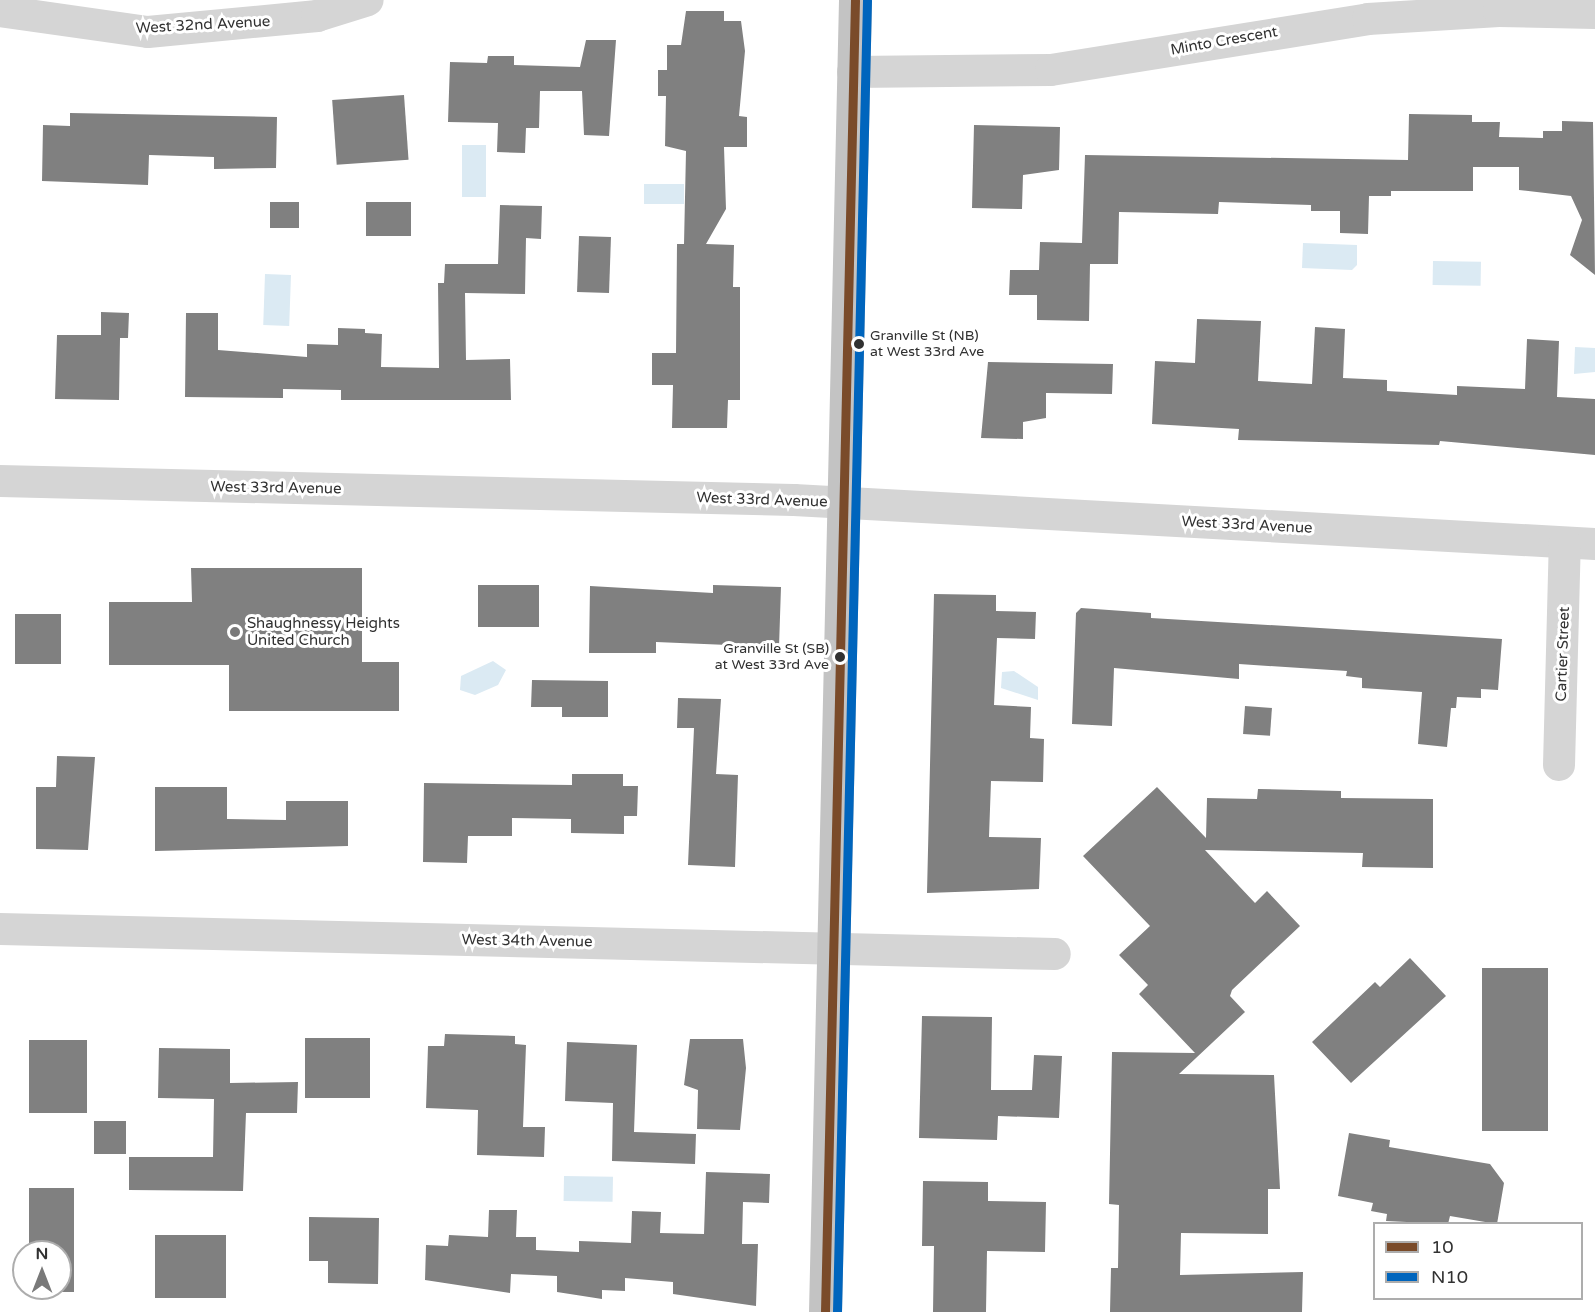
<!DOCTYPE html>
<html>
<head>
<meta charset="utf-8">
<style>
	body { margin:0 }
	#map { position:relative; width:1595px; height:1312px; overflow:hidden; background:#fff; font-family:"Varela Round",sans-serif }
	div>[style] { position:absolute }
	.water>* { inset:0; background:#dbeaf3; transform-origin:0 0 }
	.building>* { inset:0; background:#808080; transform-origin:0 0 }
	.minor>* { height:32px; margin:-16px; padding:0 16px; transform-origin:16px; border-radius:16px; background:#d5d5d5 }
	.highway>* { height:33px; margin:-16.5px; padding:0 16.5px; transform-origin:16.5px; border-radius:16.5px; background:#c3c3c3 }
	.bus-1>* { height:9px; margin:-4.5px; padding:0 4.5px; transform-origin:4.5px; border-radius:4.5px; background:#7a4b2a }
	.bus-2>* { height:9px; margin:-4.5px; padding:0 4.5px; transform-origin:4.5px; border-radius:4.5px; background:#0065bd }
	.dots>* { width:16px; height:16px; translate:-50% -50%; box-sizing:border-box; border:3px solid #fff; border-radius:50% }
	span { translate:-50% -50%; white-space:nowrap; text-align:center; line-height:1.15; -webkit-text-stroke:6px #fff; paint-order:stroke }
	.bus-label { font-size:14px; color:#313131 }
	.left { translate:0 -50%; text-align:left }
	.right { translate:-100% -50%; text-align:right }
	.street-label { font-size:15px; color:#313131 }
	.poi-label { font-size:15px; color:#313131 }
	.legend { position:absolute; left:1373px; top:1222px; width:210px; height:78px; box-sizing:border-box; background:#fff; border:2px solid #adadad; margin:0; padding:8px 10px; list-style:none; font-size:18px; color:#313131 }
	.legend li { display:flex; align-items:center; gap:12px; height:30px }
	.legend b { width:30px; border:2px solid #adadad }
	.north { position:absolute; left:12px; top:1240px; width:60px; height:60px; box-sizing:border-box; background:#fff; border:2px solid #adadad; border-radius:50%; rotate:0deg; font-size:16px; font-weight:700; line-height:24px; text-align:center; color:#313131 }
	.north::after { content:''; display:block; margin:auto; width:21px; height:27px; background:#797979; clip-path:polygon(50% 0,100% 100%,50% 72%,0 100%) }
</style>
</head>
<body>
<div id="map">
	<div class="water">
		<div style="left:462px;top:145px;width:24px;height:52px"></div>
		<div style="left:644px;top:184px;width:40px;height:20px"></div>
		<div style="clip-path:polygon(1303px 243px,1357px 245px,1357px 265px,1352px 270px,1302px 268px)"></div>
		<div style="left:1433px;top:261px;width:48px;height:24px;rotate:1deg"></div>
		<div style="left:265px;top:274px;width:26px;height:51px;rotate:2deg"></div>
		<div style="clip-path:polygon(1575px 347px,1595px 348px,1595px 372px,1574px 374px)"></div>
		<div style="clip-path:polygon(493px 661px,506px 670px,498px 685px,475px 695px,460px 690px,461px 676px)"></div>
		<div style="clip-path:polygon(1014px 671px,1038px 687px,1038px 700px,1001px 688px,1002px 672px)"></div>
		<div style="left:564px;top:1176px;width:49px;height:25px;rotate:1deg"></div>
	</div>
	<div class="building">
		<div style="clip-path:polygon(686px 11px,724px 11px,724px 21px,741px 21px,745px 51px,739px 116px,747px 117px,747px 147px,724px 147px,726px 209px,706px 244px,734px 245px,733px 287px,740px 287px,740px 400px,728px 400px,727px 428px,672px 428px,673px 385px,652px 385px,652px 353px,676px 353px,677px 244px,684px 244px,686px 151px,665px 146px,666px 96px,658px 96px,658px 70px,667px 70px,667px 45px,681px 45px)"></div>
		<div style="clip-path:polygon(586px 40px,616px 40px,609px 136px,584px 135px,582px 91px,540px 91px,539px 128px,526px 128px,525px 153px,497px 152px,498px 123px,448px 122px,450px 62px,487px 63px,488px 56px,514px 56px,514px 65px,580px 67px)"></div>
		<div style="left:404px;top:95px;width:65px;height:72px;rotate:86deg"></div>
		<div style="clip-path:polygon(70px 113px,277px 117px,276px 168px,214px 169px,214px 157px,149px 155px,148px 185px,42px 181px,43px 125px,70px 126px)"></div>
		<div style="clip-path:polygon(1409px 114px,1472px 115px,1472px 122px,1500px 122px,1499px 137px,1543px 138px,1543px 131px,1562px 131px,1562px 121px,1593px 122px,1595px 275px,1570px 255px,1582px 220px,1571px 196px,1519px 190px,1519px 167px,1473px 167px,1473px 191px,1391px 191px,1391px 196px,1369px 196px,1368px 234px,1340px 233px,1340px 211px,1311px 211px,1311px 205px,1219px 202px,1218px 214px,1119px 212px,1118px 264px,1090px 264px,1089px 321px,1037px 320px,1037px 295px,1009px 295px,1010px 270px,1039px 270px,1040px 242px,1082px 243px,1085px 155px,1408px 160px)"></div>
		<div style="clip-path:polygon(974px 125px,1060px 127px,1059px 170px,1023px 175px,1022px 209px,972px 208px)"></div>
		<div style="left:270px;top:202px;width:29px;height:26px"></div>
		<div style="left:366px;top:202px;width:45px;height:34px"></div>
		<div style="clip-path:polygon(500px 205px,542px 206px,541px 239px,526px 238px,525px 294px,465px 293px,466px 360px,510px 359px,511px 400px,341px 400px,341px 390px,283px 389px,283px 398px,185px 397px,186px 313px,218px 313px,218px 350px,307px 357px,307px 344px,338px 345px,338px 328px,365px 329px,365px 333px,382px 334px,381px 367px,439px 368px,438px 283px,444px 283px,445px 264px,498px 264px)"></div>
		<div style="left:579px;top:236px;width:32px;height:56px;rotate:2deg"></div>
		<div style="clip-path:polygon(101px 312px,129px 313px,128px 338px,120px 338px,119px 400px,55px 399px,57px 335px,101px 335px)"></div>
		<div style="clip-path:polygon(1197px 319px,1261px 321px,1258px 381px,1312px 384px,1315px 327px,1345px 329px,1343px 378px,1387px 380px,1387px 391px,1457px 395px,1457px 386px,1525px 389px,1527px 339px,1559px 341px,1557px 397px,1595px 399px,1595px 455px,1440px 441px,1439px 445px,1238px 440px,1239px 429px,1152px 424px,1155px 361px,1195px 363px)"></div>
		<div style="clip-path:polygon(988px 362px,1113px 364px,1112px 394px,1046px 393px,1046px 418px,1023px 422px,1023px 439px,981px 438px)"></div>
		<div style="clip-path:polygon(191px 568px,362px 568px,362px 662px,399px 662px,399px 711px,229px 711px,229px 665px,109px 665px,109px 602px,192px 602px)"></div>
		<div style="left:478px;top:585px;width:61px;height:42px"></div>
		<div style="clip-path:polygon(713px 585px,781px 587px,779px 647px,656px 642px,656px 653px,589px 653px,590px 586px,713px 593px)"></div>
		<div style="clip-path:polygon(934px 594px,996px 595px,996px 611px,1036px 612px,1035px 639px,997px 638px,994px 705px,1031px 707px,1030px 738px,1044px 739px,1043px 782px,991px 781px,989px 837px,1041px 838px,1039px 889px,927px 893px)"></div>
		<div style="clip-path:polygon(1081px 608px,1151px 613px,1151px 618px,1502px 639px,1498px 690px,1481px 689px,1481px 698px,1457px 697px,1456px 708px,1451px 708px,1447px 747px,1418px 744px,1422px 692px,1362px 688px,1362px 678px,1346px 676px,1347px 671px,1239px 664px,1239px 679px,1114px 668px,1112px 726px,1072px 724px,1076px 613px)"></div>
		<div style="left:15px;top:614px;width:46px;height:50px"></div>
		<div style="clip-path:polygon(532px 680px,608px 681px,608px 717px,562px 717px,562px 707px,531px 707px)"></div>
		<div style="clip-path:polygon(678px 698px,721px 699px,716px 774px,738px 775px,735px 867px,688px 865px,694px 728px,677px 728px)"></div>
		<div style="left:1245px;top:706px;width:27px;height:28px;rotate:4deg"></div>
		<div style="clip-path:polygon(57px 756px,95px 757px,88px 850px,36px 849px,36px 787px,56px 787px)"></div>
		<div style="clip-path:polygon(572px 774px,623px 774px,623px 786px,638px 786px,637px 816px,624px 816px,624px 834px,571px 833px,571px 819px,512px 818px,512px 836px,468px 836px,467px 863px,423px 862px,424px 783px,572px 785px)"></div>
		<div style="clip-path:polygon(155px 787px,227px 787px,227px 819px,286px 820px,286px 801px,348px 801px,348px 846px,155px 851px)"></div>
		<div style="clip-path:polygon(1157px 787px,1206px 838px,1207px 798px,1257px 799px,1258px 789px,1341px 791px,1341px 798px,1433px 799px,1433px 868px,1362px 867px,1363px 853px,1205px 850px,1255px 903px,1267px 891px,1300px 926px,1232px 990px,1230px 996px,1245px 1012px,1179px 1074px,1274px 1075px,1280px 1189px,1268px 1189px,1268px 1234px,1181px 1233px,1180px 1275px,1303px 1272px,1302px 1312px,1110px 1312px,1111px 1268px,1118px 1268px,1119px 1205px,1109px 1204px,1112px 1052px,1195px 1053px,1139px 994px,1148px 985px,1119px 955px,1150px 926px,1083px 856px)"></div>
		<div style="clip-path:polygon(1410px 958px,1446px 996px,1351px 1083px,1312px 1042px,1375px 982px,1380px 987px)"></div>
		<div style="left:1482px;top:968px;width:66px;height:163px"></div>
		<div style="clip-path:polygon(922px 1016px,992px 1017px,991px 1090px,1032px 1090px,1034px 1055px,1062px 1056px,1059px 1118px,998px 1116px,997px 1140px,919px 1138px)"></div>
		<div style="clip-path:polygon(445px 1034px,515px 1036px,515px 1044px,526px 1045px,523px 1127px,545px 1127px,544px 1157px,477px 1155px,478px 1110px,426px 1108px,428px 1046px,444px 1046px)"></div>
		<div style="left:305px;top:1038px;width:65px;height:60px"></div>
		<div style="clip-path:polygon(690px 1039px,743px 1039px,746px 1068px,740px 1130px,697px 1129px,698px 1090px,684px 1085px)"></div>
		<div style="left:29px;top:1040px;width:58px;height:73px"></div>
		<div style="clip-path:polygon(567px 1042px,637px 1045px,634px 1132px,696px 1134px,695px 1164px,612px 1161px,613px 1103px,565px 1101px)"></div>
		<div style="clip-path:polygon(159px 1048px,230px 1049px,230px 1083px,298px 1082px,297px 1113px,246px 1113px,243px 1191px,129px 1190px,129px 1157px,213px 1157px,214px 1099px,158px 1098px)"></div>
		<div style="left:94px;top:1121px;width:32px;height:33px"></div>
		<div style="clip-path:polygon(1349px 1133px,1390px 1140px,1389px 1147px,1490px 1164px,1504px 1183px,1497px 1224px,1450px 1216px,1448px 1224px,1386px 1221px,1387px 1214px,1371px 1211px,1373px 1203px,1338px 1196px)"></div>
		<div style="clip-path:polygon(706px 1172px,770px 1174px,769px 1203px,743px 1202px,742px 1244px,758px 1244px,756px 1306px,673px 1294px,673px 1282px,625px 1278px,625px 1291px,602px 1290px,602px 1299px,557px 1292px,557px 1276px,511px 1274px,510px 1293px,425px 1280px,426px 1245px,448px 1246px,449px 1235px,488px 1237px,489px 1210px,517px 1210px,516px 1237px,536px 1237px,536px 1250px,579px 1252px,579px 1241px,631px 1243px,632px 1211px,661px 1212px,660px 1233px,704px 1234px)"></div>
		<div style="clip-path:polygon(923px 1181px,988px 1182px,988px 1201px,1046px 1202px,1045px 1252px,987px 1251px,986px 1312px,933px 1312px,934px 1246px,922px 1246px)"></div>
		<div style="clip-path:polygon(29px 1188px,74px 1188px,74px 1292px,29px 1292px,60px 1288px,60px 1252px,29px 1252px)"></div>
		<div style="clip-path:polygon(309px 1217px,379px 1218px,378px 1284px,328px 1283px,328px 1261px,309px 1261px)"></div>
		<div style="left:155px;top:1235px;width:71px;height:63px"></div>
	</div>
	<div class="minor">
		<div style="left:0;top:11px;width:149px;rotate:8.1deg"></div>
		<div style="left:148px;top:32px;width:170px;rotate:-5.4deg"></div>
		<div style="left:317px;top:16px;width:53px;rotate:-17.4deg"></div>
		<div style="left:853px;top:72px;width:198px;rotate:-0.6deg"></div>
		<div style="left:1051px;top:70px;width:321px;rotate:-9.1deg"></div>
		<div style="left:1368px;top:19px;width:131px;rotate:-3.5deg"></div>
		<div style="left:1499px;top:11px;width:96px;rotate:1.2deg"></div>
		<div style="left:0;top:481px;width:794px;rotate:1.37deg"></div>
		<div style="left:794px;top:500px;width:802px;rotate:3.14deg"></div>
		<div style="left:1559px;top:765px;width:222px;rotate:-88.5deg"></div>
		<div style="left:0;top:929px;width:1055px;rotate:1.36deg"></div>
	</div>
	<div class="highway">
		<div style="left:825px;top:1312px;width:1312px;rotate:-88.69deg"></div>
	</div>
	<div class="bus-1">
		<div style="left:825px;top:1312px;width:1312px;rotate:-88.69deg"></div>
	</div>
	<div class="bus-2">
		<div style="left:837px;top:1312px;width:1312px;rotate:-88.69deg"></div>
	</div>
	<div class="dots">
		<div style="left:859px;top:344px;background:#313131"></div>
		<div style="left:235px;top:632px;background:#797979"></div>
		<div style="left:840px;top:657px;background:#313131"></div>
	</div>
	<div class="bus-label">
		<span class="left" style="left:870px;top:344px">Granville St (NB)<br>at West 33rd Ave</span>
		<span class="right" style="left:829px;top:657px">Granville St (SB)<br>at West 33rd Ave</span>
	</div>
	<div class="street-label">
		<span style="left:203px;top:25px;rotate:-3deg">West 32nd Avenue</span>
		<span style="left:1224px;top:41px;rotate:-10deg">Minto Crescent</span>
		<span style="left:276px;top:488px;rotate:1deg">West 33rd Avenue</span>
		<span style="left:762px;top:500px;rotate:2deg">West 33rd Avenue</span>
		<span style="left:1247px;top:525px;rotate:3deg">West 33rd Avenue</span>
		<span style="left:1563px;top:654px;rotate:-88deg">Cartier Street</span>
		<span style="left:527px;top:941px;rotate:1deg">West 34th Avenue</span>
	</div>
	<div class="poi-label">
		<span class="left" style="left:247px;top:632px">Shaughnessy Heights<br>United Church</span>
	</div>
	<ul class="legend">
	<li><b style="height:8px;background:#7a4b2a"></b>10</li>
	<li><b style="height:8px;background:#0065bd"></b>N10</li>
	</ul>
	<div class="north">N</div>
</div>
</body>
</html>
